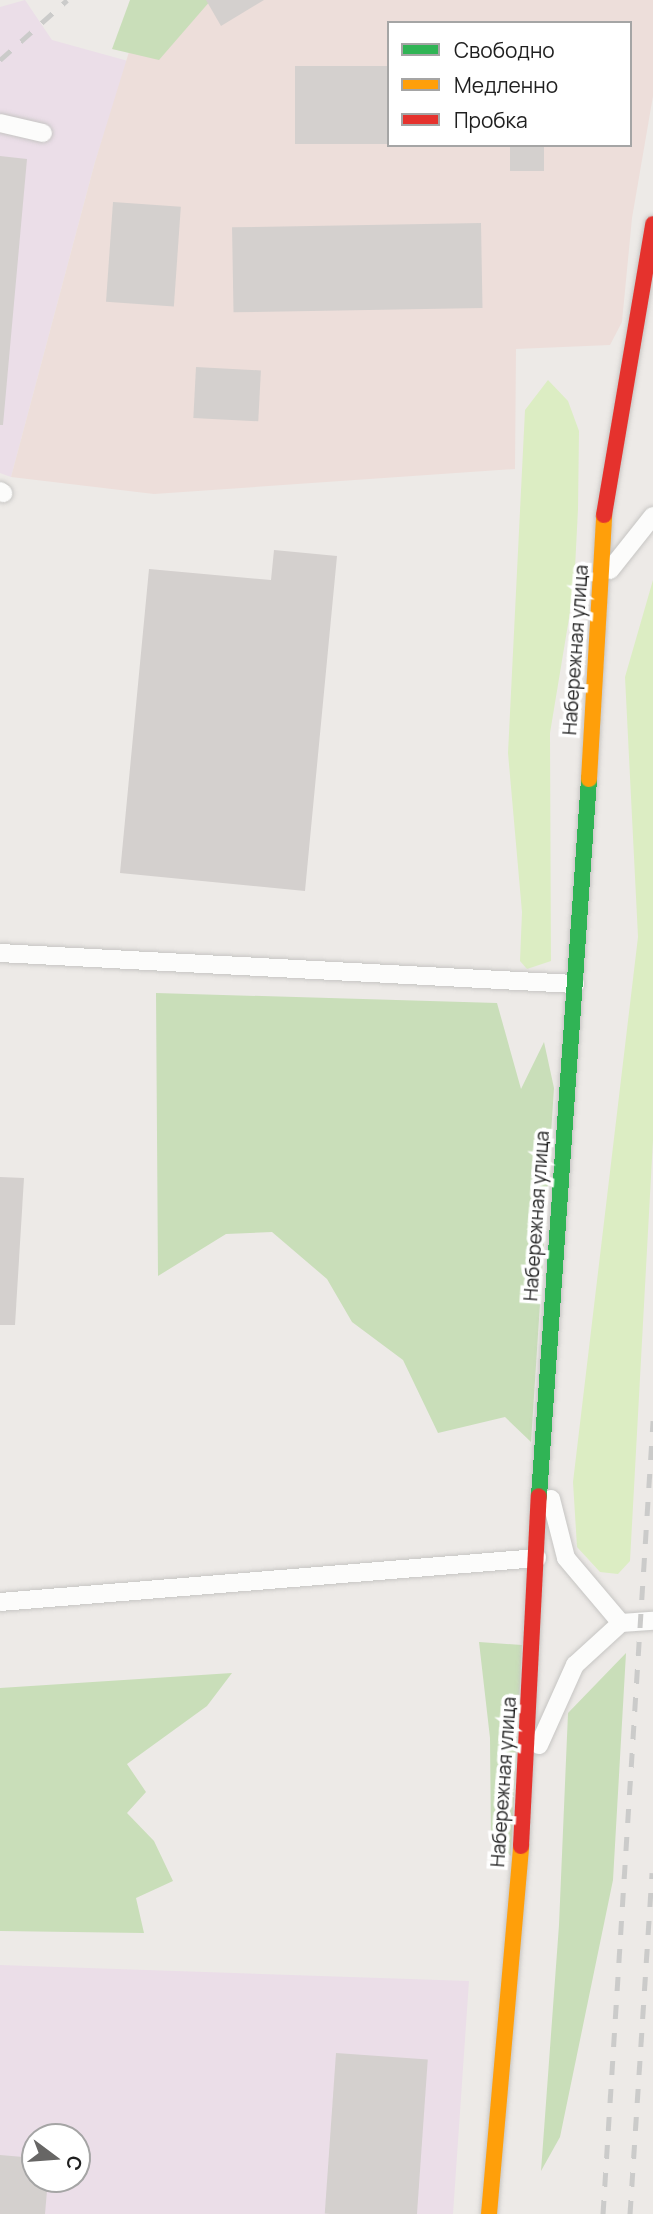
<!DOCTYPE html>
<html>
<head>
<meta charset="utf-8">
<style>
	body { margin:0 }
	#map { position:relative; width:653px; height:2214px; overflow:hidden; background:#edeae7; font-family:Manrope,sans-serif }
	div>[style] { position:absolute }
	.industrial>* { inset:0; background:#ebdee8 }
	.military>* { inset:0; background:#eddeda }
	.grass>* { inset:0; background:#dcedc3 }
	.forest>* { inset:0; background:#c9deb9 }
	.building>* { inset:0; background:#d4d0ce; transform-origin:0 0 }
	.roads { filter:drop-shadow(0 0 2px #c6c5c3) drop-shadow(0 0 2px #c6c5c3) }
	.lane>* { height:18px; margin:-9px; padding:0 9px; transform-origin:9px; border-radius:9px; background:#fcfcfb }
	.fast>* { height:16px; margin:-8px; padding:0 8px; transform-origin:8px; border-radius:8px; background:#30b455 }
	.slow>* { height:16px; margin:-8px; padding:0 8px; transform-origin:8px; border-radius:8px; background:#ff9f0a }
	.jam>* { height:16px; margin:-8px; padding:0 8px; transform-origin:8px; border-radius:8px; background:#e5322d }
	.rail>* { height:5px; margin-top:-2.5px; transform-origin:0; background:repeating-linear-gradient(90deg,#cbcbca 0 14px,transparent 0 28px) }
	span { translate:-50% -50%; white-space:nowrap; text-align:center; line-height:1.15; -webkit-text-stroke:7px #fff; paint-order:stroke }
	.street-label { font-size:19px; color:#1f1f1f }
	.legend { position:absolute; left:387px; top:21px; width:245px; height:126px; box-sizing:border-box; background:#fff; border:2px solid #a5a5a5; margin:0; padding:9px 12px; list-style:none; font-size:21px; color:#1f1f1f }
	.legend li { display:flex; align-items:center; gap:14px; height:35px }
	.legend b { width:35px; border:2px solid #a5a5a5 }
	.north { position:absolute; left:21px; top:2123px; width:70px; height:70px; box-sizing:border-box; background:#fff; border:2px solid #a5a5a5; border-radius:50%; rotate:106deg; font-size:19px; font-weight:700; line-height:28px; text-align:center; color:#1f1f1f }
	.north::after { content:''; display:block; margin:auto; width:24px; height:32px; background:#676665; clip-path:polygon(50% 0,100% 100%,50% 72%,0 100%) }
</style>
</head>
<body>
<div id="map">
	<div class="industrial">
		<div style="clip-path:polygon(25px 0,52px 40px,128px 61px,95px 162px,11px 477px,0 473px,0 7px)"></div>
		<div style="clip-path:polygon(evenodd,0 1965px,469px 1981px,453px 2214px,0 2214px,0 1965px,35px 2137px,77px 2137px,77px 2179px,35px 2179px,35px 2137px)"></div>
	</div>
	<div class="military">
		<div style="clip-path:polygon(evenodd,145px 0,653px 0,653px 96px,632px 218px,622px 322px,610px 345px,516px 349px,515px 469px,154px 494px,11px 477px,95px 162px,145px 0,389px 23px,630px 23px,630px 145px,389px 145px,389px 23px)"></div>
	</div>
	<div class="grass">
		<div style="clip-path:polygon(548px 380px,568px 401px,579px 431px,578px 509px,574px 588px,550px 733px,551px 961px,527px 969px,520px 961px,522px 912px,508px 753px,525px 410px)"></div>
		<div style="clip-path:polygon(653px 580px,653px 1140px,630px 1561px,618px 1574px,600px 1572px,577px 1547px,573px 1482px,638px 937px,625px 677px)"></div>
	</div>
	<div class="forest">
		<div style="clip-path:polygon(130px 0,211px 0,159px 60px,112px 49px)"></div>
		<div style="clip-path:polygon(156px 993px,497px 1003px,521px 1089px,544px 1042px,554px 1088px,531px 1442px,505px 1417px,438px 1433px,403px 1360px,352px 1322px,327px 1279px,272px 1232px,226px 1234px,158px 1276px)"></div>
		<div style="clip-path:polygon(479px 1642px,522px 1645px,511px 1856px,491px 1840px,490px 1738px)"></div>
		<div style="clip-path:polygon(626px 1653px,613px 1880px,560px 2137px,541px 2171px,559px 1925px,568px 1713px)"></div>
		<div style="clip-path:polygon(232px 1673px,207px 1706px,127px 1764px,146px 1792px,127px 1813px,154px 1841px,173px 1881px,136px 1898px,144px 1933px,0 1931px,0 1688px)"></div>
	</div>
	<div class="building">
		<div style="clip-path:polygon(206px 0,264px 0,221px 26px)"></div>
		<div style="left:389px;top:66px;width:78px;height:94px;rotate:90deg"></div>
		<div style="left:510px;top:145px;width:34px;height:26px"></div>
		<div style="clip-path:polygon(0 156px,27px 159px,3px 425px,0 425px)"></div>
		<div style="left:113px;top:202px;width:68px;height:100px;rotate:4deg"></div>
		<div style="left:481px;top:223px;width:85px;height:249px;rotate:89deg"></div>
		<div style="left:196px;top:367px;width:65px;height:51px;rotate:3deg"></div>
		<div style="clip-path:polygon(274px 550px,337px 556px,305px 891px,120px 873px,149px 569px,271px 580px)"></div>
		<div style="clip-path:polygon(0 1177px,24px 1178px,15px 1325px,0 1325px)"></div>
		<div style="left:336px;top:2053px;width:92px;height:161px;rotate:4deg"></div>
		<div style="clip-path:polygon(0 2155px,35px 2158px,35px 2179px,48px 2179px,45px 2214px,0 2214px)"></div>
	</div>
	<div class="roads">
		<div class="lane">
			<div style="left:0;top:123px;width:44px;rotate:13.1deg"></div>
			<div style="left:0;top:491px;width:4px;rotate:34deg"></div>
			<div style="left:610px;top:570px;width:69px;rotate:-51.5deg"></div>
			<div style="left:0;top:953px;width:576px;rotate:3.09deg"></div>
			<div style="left:551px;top:1499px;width:61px;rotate:75.7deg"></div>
			<div style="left:566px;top:1558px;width:85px;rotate:49.8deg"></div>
			<div style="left:621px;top:1623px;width:32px;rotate:-4deg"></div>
			<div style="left:0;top:1602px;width:539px;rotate:-4.68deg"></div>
			<div style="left:539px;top:1745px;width:88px;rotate:-65.8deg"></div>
			<div style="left:575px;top:1665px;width:62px;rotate:-42.4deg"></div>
		</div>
		<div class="fast">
			<div style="left:539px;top:1496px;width:719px;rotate:-86.01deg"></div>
		</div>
		<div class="slow">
			<div style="left:589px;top:779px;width:264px;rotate:-86.7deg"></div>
			<div style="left:489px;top:2214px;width:369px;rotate:-85deg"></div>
		</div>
		<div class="jam">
			<div style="left:604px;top:515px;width:295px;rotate:-80.4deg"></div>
			<div style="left:521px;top:1846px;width:350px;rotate:-87.1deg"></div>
		</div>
	</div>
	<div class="rail">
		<div style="left:0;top:60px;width:90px;rotate:-41.8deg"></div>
		<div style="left:603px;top:2214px;width:795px;rotate:-86.39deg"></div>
		<div style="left:630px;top:2214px;width:342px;rotate:-86.3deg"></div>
	</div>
	<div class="street-label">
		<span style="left:576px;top:650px;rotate:-86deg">Набережная улица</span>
		<span style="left:537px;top:1216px;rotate:-86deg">Набережная улица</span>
		<span style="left:504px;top:1782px;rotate:-86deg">Набережная улица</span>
	</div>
	<ul class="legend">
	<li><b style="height:9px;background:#30b455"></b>Свободно</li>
	<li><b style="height:9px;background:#ff9f0a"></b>Медленно</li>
	<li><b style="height:9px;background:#e5322d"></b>Пробка</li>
	</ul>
	<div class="north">С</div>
</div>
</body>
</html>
